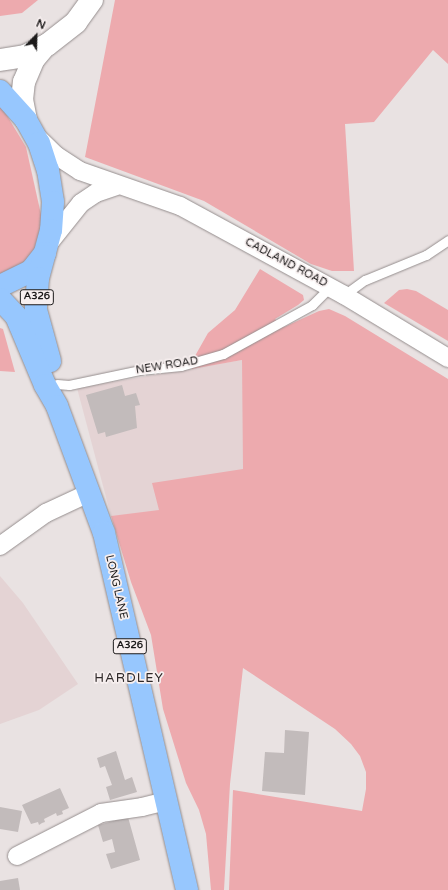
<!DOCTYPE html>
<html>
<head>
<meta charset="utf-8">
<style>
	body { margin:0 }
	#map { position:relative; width:448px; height:890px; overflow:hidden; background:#e9e2e2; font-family:"Varela Round",sans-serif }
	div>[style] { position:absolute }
	.built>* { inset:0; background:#e4d3d4 }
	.green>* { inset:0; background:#edaaae }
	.building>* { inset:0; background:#c2bbbb }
	.roads { filter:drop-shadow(0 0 1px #958e8e) drop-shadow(0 0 1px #958e8e) }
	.lane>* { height:9px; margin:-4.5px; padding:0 4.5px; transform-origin:4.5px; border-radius:4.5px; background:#fff }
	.street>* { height:18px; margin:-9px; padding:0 9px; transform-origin:9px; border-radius:9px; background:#fff }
	.secondary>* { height:22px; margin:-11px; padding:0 11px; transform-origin:11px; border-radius:11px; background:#fff }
	.primary>* { height:22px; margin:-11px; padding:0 11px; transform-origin:11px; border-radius:11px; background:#97c7fe }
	span { translate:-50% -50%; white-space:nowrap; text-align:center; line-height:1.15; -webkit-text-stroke:3.5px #f7efef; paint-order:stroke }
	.shield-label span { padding:1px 3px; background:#f7efef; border:1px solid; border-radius:3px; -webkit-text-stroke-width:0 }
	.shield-label { font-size:10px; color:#1c1a1a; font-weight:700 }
	.street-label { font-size:11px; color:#1c1a1a }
	.quarter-label { font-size:13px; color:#2f2929; letter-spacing:1px }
	.north { position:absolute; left:16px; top:16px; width:40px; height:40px; -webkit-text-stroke:3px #f7efef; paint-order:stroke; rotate:23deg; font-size:11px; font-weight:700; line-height:16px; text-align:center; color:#1c1a1a }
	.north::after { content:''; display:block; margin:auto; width:14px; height:18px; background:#1c1a1a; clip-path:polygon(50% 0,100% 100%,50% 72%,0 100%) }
</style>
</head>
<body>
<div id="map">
	<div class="built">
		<div style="clip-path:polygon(242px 360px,253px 510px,111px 516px,77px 388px)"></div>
		<div style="clip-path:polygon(0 576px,23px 603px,78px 684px,39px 710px,0 724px)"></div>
	</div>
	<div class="green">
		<div style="clip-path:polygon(0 0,38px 0,22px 13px,0 16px)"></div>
		<div style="clip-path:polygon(115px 0,448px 0,448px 64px,433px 50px,374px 122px,345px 124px,354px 271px,332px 271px,311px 264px,204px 201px,85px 157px)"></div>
		<div style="clip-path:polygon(0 104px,26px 147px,42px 219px,41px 232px,34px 254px,24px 263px,0 277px)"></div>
		<div style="clip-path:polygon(260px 269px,303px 295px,304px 300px,298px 305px,275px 319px,284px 327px,319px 311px,329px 309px,345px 316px,448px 379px,448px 890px,229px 890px,233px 790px,362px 811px,366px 789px,366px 772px,360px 756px,351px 744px,335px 729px,243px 668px,230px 784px,224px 890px,211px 890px,206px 834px,199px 810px,186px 783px,163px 709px,151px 635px,131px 582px,111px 516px,159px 510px,152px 483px,243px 469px,242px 360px,192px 369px,191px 363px,208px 333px,235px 310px)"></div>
		<div style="clip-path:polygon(407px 289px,416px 291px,448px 310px,448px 341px,384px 303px,399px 290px)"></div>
		<div style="clip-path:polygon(0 328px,3px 329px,15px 372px,0 371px)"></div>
	</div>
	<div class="building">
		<div style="clip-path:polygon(122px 385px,125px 396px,136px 393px,140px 405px,135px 406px,137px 428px,106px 437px,105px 432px,98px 434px,86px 395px)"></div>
		<div style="clip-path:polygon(285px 730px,309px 732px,305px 795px,262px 791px,265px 752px,284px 753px)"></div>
		<div style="clip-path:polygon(116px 751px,125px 780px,132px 777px,137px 792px,110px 800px,106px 787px,112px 785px,105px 766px,100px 768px,97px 758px)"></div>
		<div style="clip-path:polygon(60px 788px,69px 808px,62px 811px,63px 814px,57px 816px,56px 813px,44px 819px,45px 822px,42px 823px,39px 825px,38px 822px,31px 824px,22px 805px)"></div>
		<div style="clip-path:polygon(0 807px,22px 811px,18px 832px,0 829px)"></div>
		<div style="clip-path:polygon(128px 817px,140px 860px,111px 869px,106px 854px,115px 852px,112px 839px,103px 842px,98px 825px)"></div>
		<div style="clip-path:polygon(18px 878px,20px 890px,0 890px,0 881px)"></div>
	</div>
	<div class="roads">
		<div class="lane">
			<div style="left:344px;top:295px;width:26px;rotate:-36deg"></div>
			<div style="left:365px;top:280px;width:66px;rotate:-22.3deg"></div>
			<div style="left:426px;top:255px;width:27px;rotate:-34deg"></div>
			<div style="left:57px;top:384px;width:12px;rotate:5deg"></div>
			<div style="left:69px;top:385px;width:73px;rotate:-11.9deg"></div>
			<div style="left:140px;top:370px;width:41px;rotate:-5.6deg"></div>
			<div style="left:181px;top:366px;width:44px;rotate:-15.9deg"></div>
			<div style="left:223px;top:354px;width:102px;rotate:-28.8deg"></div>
			<div style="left:312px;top:305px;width:25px;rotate:-45deg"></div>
		</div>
		<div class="street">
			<div style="left:36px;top:136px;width:29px;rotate:44deg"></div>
			<div style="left:57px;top:156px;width:27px;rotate:33deg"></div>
			<div style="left:80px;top:171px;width:106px;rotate:19.3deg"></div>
			<div style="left:180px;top:206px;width:187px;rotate:28.5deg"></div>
			<div style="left:344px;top:295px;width:122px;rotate:31.2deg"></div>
			<div style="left:49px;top:243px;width:51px;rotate:-51.3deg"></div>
			<div style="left:81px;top:203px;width:18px;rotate:-34deg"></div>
			<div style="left:96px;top:193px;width:21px;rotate:-19deg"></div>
			<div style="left:0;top:546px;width:57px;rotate:-35.7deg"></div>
			<div style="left:46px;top:513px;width:47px;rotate:-24.9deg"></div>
			<div style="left:17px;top:856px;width:94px;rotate:-27.1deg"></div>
			<div style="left:101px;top:813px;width:41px;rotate:-8.3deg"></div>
			<div style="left:142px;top:807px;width:25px;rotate:-14deg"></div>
		</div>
		<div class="secondary">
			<div style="left:0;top:60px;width:25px;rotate:-9deg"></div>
			<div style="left:25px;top:56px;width:25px;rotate:-27deg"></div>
			<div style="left:47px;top:45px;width:37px;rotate:-38deg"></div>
			<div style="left:76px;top:22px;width:27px;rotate:-54deg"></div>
			<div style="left:26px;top:120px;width:20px;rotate:-101deg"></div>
			<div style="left:22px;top:100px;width:18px;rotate:-84deg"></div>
			<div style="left:24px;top:82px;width:25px;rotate:-67deg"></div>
			<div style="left:34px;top:59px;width:16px;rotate:-50deg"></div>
		</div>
		<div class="primary">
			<div style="left:0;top:91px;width:39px;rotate:48deg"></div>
			<div style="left:26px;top:120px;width:26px;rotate:61deg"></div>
			<div style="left:39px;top:143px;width:28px;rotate:72deg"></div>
			<div style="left:48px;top:170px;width:32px;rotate:81deg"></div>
			<div style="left:53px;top:202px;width:28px;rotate:94deg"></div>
			<div style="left:51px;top:230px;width:24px;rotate:105deg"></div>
			<div style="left:45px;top:253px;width:23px;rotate:128deg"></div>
			<div style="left:31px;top:271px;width:34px;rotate:154deg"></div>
			<div style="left:44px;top:256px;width:23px;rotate:105deg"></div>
			<div style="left:38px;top:278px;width:32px;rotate:94deg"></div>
			<div style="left:36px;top:310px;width:53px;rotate:74.6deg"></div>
			<div style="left:0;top:299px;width:23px;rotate:47deg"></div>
			<div style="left:16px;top:316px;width:75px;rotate:67.2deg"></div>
			<div style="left:45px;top:385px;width:24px;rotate:60deg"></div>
			<div style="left:57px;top:406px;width:135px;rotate:69.7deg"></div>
			<div style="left:104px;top:533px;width:367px;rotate:76.9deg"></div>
		</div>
	</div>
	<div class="shield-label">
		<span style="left:37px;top:297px">A326</span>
		<span style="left:130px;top:646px">A326</span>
	</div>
	<div class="street-label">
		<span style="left:286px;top:263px;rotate:28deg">CADLAND ROAD</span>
		<span style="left:167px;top:366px;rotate:-9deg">NEW ROAD</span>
		<span style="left:116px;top:587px;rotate:77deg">LONG LANE</span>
	</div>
	<div class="quarter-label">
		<span style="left:129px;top:678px">HARDLEY</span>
	</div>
	<div class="north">N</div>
</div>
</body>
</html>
